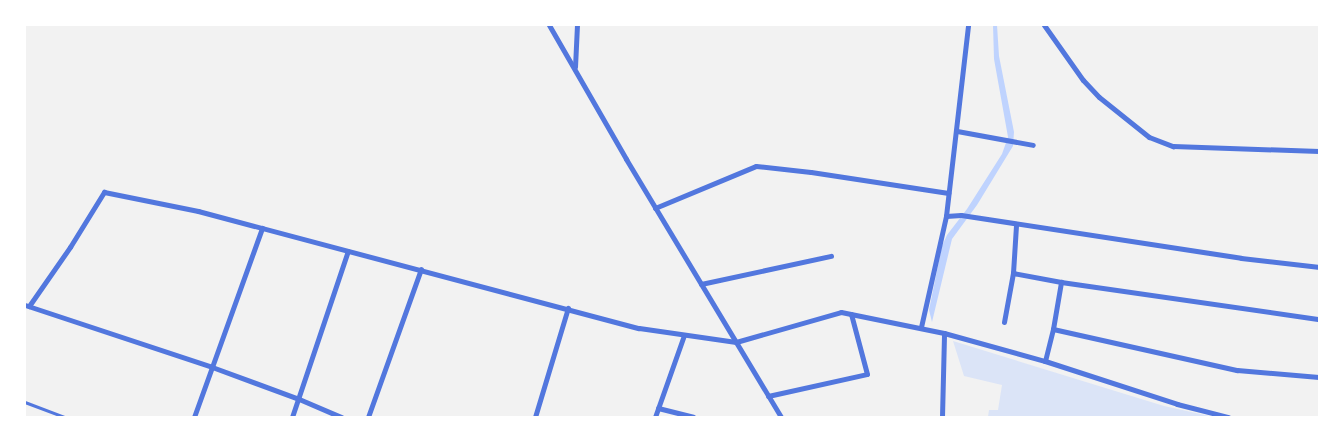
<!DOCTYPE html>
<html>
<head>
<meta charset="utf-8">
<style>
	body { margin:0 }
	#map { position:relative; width:1344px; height:442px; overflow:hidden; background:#f2f2f2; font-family:Manrope,sans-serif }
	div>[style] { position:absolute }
	.green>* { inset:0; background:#dbe4f7 }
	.water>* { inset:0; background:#bfd3fe }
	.service>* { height:2.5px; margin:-1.25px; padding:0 1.25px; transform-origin:1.25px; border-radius:1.25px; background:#5277de }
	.minor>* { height:5px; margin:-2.5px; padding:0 2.5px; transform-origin:2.5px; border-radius:2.5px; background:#5277de }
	span { translate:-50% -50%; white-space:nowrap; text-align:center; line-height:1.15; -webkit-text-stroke:4px #fff; paint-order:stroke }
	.frame { position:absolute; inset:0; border:26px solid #fff; pointer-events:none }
</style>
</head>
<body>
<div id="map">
	<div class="green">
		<div style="clip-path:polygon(953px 341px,1164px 406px,1214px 417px,988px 417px,989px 410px,998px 410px,1002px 385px,964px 376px)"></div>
	</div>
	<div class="water">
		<div style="clip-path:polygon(993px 25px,997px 25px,999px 56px,1014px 132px,1013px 146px,977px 205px,952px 239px,932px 322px,929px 310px,942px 246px,947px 235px,967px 209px,1002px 154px,1008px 137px,994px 59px)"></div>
	</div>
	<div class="service">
		<div style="left:25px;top:402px;width:43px;rotate:20.6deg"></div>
	</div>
	<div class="minor">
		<div style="left:549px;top:25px;width:155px;rotate:60.1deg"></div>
		<div style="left:626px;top:159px;width:301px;rotate:59deg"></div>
		<div style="left:1044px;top:25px;width:67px;rotate:54.7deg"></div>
		<div style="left:1083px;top:80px;width:23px;rotate:47deg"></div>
		<div style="left:1099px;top:97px;width:64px;rotate:38.7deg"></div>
		<div style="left:1149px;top:137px;width:26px;rotate:21deg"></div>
		<div style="left:1173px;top:146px;width:146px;rotate:2deg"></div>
		<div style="left:575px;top:67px;width:42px;rotate:-87.3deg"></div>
		<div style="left:957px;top:131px;width:77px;rotate:10.4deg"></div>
		<div style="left:655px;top:208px;width:109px;rotate:-22.6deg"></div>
		<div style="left:756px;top:166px;width:55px;rotate:6.2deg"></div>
		<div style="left:811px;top:172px;width:139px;rotate:8.7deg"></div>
		<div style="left:946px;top:216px;width:15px;rotate:-4deg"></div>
		<div style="left:961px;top:215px;width:283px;rotate:8.7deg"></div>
		<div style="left:1241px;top:258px;width:79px;rotate:6.6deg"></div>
		<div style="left:1013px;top:273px;width:49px;rotate:10.6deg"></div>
		<div style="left:1061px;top:282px;width:261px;rotate:8.2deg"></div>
		<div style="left:701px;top:284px;width:133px;rotate:-12.2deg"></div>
		<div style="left:25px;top:305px;width:197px;rotate:18.3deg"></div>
		<div style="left:212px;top:367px;width:93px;rotate:20.2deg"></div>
		<div style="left:299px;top:399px;width:46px;rotate:23.2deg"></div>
		<div style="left:29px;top:306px;width:72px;rotate:-55.2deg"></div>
		<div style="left:70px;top:247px;width:65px;rotate:-58.3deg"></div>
		<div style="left:104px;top:192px;width:96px;rotate:11.4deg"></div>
		<div style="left:198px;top:211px;width:456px;rotate:14.9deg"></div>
		<div style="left:639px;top:328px;width:98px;rotate:8.2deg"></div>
		<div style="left:736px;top:342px;width:109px;rotate:-15.9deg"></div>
		<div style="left:841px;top:312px;width:105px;rotate:11.5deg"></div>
		<div style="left:944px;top:333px;width:105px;rotate:15.5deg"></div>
		<div style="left:1045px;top:361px;width:139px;rotate:18deg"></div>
		<div style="left:1177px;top:404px;width:53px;rotate:14.3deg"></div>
		<div style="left:1004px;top:322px;width:50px;rotate:-79.6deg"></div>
		<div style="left:1013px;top:273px;width:48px;rotate:-86.4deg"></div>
		<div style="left:921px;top:327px;width:114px;rotate:-77.3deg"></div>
		<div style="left:946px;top:216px;width:192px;rotate:-83.4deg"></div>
		<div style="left:1053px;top:329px;width:189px;rotate:12.6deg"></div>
		<div style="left:1237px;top:370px;width:82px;rotate:4.9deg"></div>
		<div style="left:1045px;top:361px;width:33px;rotate:-76deg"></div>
		<div style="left:1053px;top:329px;width:48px;rotate:-80.3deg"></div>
		<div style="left:768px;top:396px;width:101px;rotate:-12.5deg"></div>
		<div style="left:867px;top:374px;width:62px;rotate:-104.9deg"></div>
		<div style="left:658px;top:408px;width:36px;rotate:14deg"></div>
		<div style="left:194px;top:417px;width:201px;rotate:-70.2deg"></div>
		<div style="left:292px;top:417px;width:175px;rotate:-71.4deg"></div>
		<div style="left:368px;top:417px;width:157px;rotate:-70.3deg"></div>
		<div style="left:535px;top:417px;width:114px;rotate:-73.2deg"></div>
		<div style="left:655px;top:417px;width:87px;rotate:-70.5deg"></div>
		<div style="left:942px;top:417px;width:84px;rotate:-88.6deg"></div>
	</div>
	<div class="frame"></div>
</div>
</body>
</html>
